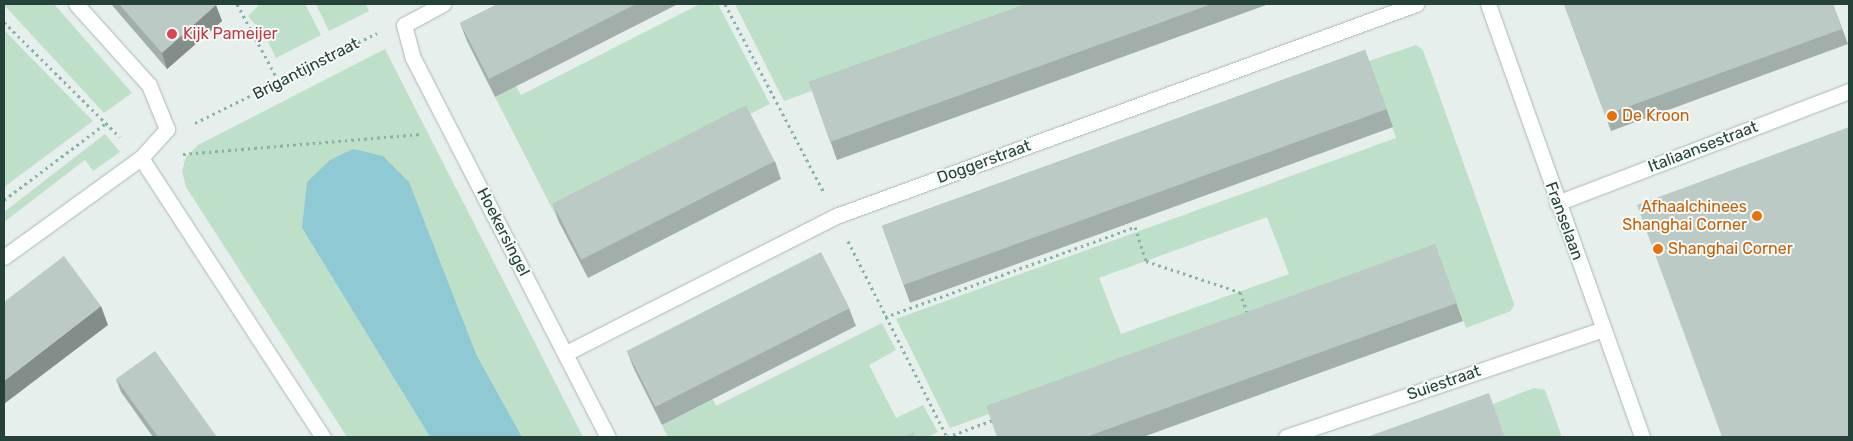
<!DOCTYPE html>
<html>
<head>
<meta charset="utf-8">
<style>
	body { margin:0 }
	#map { position:relative; width:1853px; height:441px; overflow:hidden; background:#e6efeb; font-family:Rubik,sans-serif }
	div>[style] { position:absolute }
	.green>* { inset:0; background:#bfe0c8 }
	.water>* { inset:0; background:#8ec9d4 }
	.path>* { height:3px; margin-top:-1.5px; transform-origin:0; background:repeating-linear-gradient(90deg,#86b3a5 0 2.5px,transparent 0 6.5px) }
	.roads { filter:drop-shadow(0 0 1px #a8b8b2) drop-shadow(0 0 1px #a8b8b2) }
	.minor>* { height:15px; margin:-7.5px; padding:0 7.5px; transform-origin:7.5px; border-radius:7.5px; background:#fff }
	.wall>* { inset:0; background:#a1aea9; transform-origin:0 0 }
	.shaded-wall>* { inset:0; background:#838d89 }
	.building>* { inset:0; background:#bbcac4; transform-origin:0 0 }
	.dots>* { width:14px; height:14px; translate:-50% -50%; box-sizing:border-box; border:2px solid #f7fbf9; border-radius:50% }
	span { translate:-50% -50%; white-space:nowrap; text-align:center; line-height:1.15; -webkit-text-stroke:4px #f7fbf9; paint-order:stroke }
	.health-label { font-size:16px; color:#be3a42 }
	.left { translate:0 -50%; text-align:left }
	.street-label { font-size:16px; color:#24423a }
	.food-label { font-size:16px; color:#c56008 }
	.right { translate:-100% -50%; text-align:right }
	.frame { position:absolute; inset:0; border:5px solid #24423a; pointer-events:none }
</style>
</head>
<body>
<div id="map">
	<div class="green">
		<div style="clip-path:polygon(54px 4px,132px 93px,104px 113px,4px 5px)"></div>
		<div style="clip-path:polygon(260px 4px,305px 4px,321px 35px,276px 58px,265px 36px,248px 16px)"></div>
		<div style="clip-path:polygon(316px 4px,366px 4px,369px 11px,329px 31px)"></div>
		<div style="clip-path:polygon(700px 4px,718px 4px,770px 104px,561px 210px,565px 219px,559px 222px,495px 97px,516px 86px,521px 95px)"></div>
		<div style="clip-path:polygon(735px 4px,1052px 4px,784px 101px)"></div>
		<div style="clip-path:polygon(4px 30px,93px 121px,4px 187px)"></div>
		<div style="clip-path:polygon(evenodd,1416px 45px,1423px 50px,1514px 304px,1511px 311px,1466px 328px,1438px 252px,950px 428px,896px 319px,1396px 138px,1369px 61px,1416px 45px,1267px 217px,1289px 274px,1121px 334px,1099px 278px,1267px 217px)"></div>
		<div style="clip-path:polygon(385px 49px,583px 437px,522px 437px,476px 354px,302px 228px,430px 437px,347px 437px,186px 187px,182px 171px,186px 157px,198px 145px)"></div>
		<div style="clip-path:polygon(105px 134px,120px 152px,93px 171px,85px 160px,4px 222px,4px 212px)"></div>
		<div style="clip-path:polygon(882px 323px,896px 350px,869px 365px,896px 418px,923px 405px,938px 432px,928px 437px,668px 437px,662px 425px,713px 399px,716px 406px)"></div>
		<div style="clip-path:polygon(1534px 388px,1545px 390px,1562px 437px,1505px 437px,1493px 404px)"></div>
	</div>
	<div class="water">
		<div style="clip-path:polygon(353px 149px,383px 156px,409px 182px,476px 354px,522px 437px,430px 437px,302px 228px,307px 182px,330px 160px)"></div>
	</div>
	<div class="path">
		<div style="left:237px;top:4px;width:89px;rotate:61.7deg"></div>
		<div style="left:725px;top:4px;width:211px;rotate:62.3deg"></div>
		<div style="left:4px;top:22px;width:163px;rotate:44.8deg"></div>
		<div style="left:195px;top:123px;width:203px;rotate:-26.3deg"></div>
		<div style="left:183px;top:154px;width:239px;rotate:-4.8deg"></div>
		<div style="left:4px;top:200px;width:128px;rotate:-37deg"></div>
		<div style="left:848px;top:241px;width:220px;rotate:63.2deg"></div>
		<div style="left:885px;top:317px;width:266px;rotate:-19.8deg"></div>
		<div style="left:1135px;top:227px;width:36px;rotate:72deg"></div>
		<div style="left:1146px;top:261px;width:99px;rotate:18.3deg"></div>
		<div style="left:1240px;top:292px;width:24px;rotate:71deg"></div>
		<div style="left:947px;top:437px;width:49px;rotate:-20.3deg"></div>
	</div>
	<div class="roads">
		<div class="minor">
			<div style="left:443px;top:4px;width:44px;rotate:151.7deg"></div>
			<div style="left:404px;top:25px;width:34px;rotate:75deg"></div>
			<div style="left:413px;top:58px;width:426px;rotate:62.8deg"></div>
			<div style="left:1488px;top:4px;width:460px;rotate:70.4deg"></div>
			<div style="left:141px;top:158px;width:333px;rotate:56.9deg"></div>
			<div style="left:1557px;top:203px;width:313px;rotate:-21deg"></div>
			<div style="left:4px;top:257px;width:169px;rotate:-35.9deg"></div>
			<div style="left:141px;top:158px;width:39px;rotate:-48deg"></div>
			<div style="left:167px;top:129px;width:48px;rotate:-112.2deg"></div>
			<div style="left:149px;top:85px;width:109px;rotate:-132deg"></div>
			<div style="left:566px;top:353px;width:303px;rotate:-26.9deg"></div>
			<div style="left:836px;top:216px;width:618px;rotate:-20.08deg"></div>
			<div style="left:1286px;top:437px;width:335px;rotate:-18.8deg"></div>
		</div>
	</div>
	<div class="wall">
		<div style="clip-path:polygon(111px 4px,215px 4px,222px 21px,167px 69px)"></div>
		<div style="clip-path:polygon(498px 4px,678px 4px,495px 97px,467px 41px,460px 23px)"></div>
		<div style="clip-path:polygon(1027px 4px,1269px 4px,837px 160px,809px 82px)"></div>
		<div style="clip-path:polygon(1564px 4px,1833px 4px,1848px 44px,1611px 131px)"></div>
		<div style="left:1365px;top:50px;width:82px;height:514px;rotate:70deg"></div>
		<div style="clip-path:polygon(775px 161px,781px 179px,588px 278px,559px 222px,553px 204px)"></div>
		<div style="clip-path:polygon(1435px 244px,1463px 321px,1143px 437px,997px 437px)"></div>
		<div style="clip-path:polygon(849px 308px,856px 326px,662px 425px,634px 369px,627px 351px)"></div>
		<div style="clip-path:polygon(116px 379px,217px 437px,153px 437px,121px 392px)"></div>
	</div>
	<div class="shaded-wall">
		<div style="clip-path:polygon(216px 5px,222px 21px,167px 69px,162px 53px)"></div>
		<div style="clip-path:polygon(101px 306px,108px 325px,4px 404px,4px 381px)"></div>
	</div>
	<div class="building">
		<div style="clip-path:polygon(119px 4px,215px 4px,216px 5px,162px 53px)"></div>
		<div style="clip-path:polygon(498px 4px,636px 4px,489px 79px,460px 23px)"></div>
		<div style="clip-path:polygon(1027px 4px,1212px 4px,830px 142px,809px 82px)"></div>
		<div style="clip-path:polygon(1564px 4px,1833px 4px,1842px 29px,1605px 115px)"></div>
		<div style="left:1365px;top:50px;width:63px;height:514px;rotate:70deg"></div>
		<div style="left:746px;top:105px;width:63px;height:217px;rotate:63deg"></div>
		<div style="clip-path:polygon(1849px 127px,1849px 437px,1722px 437px,1637px 205px)"></div>
		<div style="clip-path:polygon(1435px 244px,1457px 303px,1086px 437px,997px 437px,986px 406px)"></div>
		<div style="left:821px;top:252px;width:63px;height:218px;rotate:63deg"></div>
		<div style="clip-path:polygon(64px 256px,101px 306px,4px 381px,4px 302px)"></div>
		<div style="clip-path:polygon(155px 351px,217px 437px,158px 437px,116px 379px)"></div>
		<div style="clip-path:polygon(1489px 393px,1505px 437px,1367px 437px)"></div>
		<div style="clip-path:polygon(913px 432px,915px 437px,904px 437px)"></div>
	</div>
	<div class="dots">
		<div style="left:172px;top:34px;background:#e0444e"></div>
		<div style="left:1612px;top:116px;background:#e8710a"></div>
		<div style="left:1757px;top:216px;background:#e8710a"></div>
		<div style="left:1658px;top:249px;background:#e8710a"></div>
	</div>
	<div class="health-label">
		<span class="left" style="left:183px;top:34px">Kijk Pameijer</span>
	</div>
	<div class="street-label">
		<span style="left:306px;top:69px;rotate:-27deg">Brigantijnstraat</span>
		<span style="left:1703px;top:147px;rotate:-21deg">Italiaansestraat</span>
		<span style="left:984px;top:162px;rotate:-20deg">Doggerstraat</span>
		<span style="left:1564px;top:221px;rotate:70deg">Franselaan</span>
		<span style="left:503px;top:232px;rotate:63deg">Hoekersingel</span>
		<span style="left:1444px;top:383px;rotate:-19deg">Suiestraat</span>
	</div>
	<div class="food-label">
		<span class="left" style="left:1622px;top:116px">De Kroon</span>
		<span class="right" style="left:1747px;top:216px">Afhaalchinees<br>Shanghai Corner</span>
		<span class="left" style="left:1668px;top:249px">Shanghai Corner</span>
	</div>
	<div class="frame"></div>
</div>
</body>
</html>
